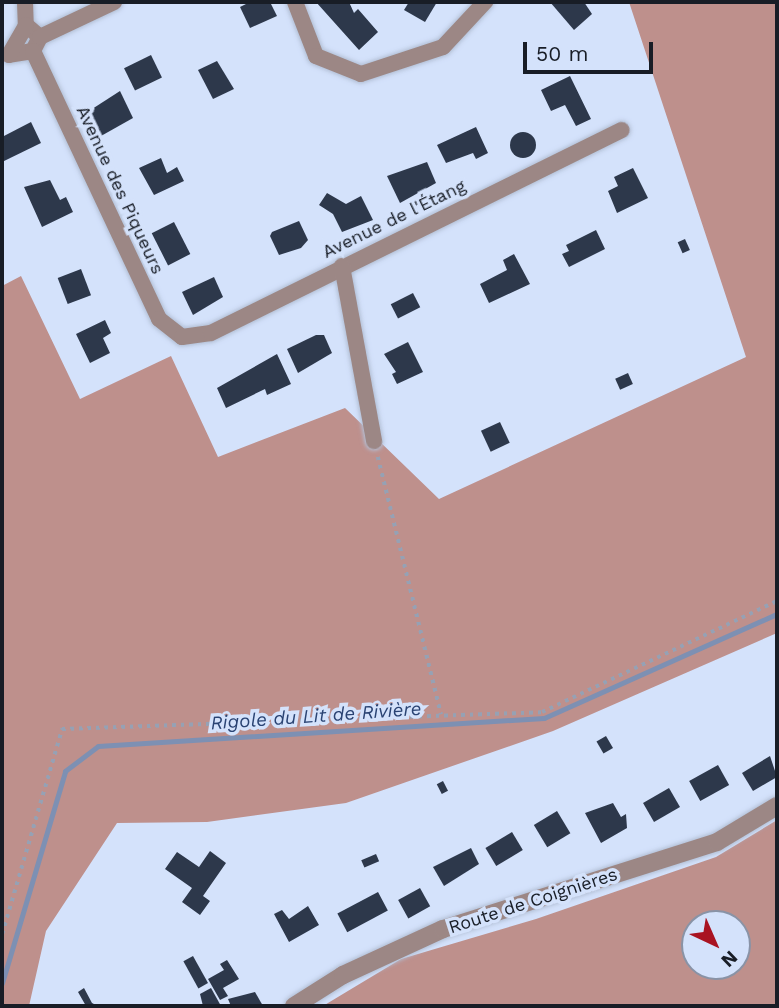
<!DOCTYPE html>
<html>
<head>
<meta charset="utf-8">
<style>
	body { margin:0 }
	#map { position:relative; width:779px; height:1008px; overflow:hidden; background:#d4e2fb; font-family:"Work Sans",sans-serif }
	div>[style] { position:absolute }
	.forest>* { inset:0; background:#be908c }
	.stream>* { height:5px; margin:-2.5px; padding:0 2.5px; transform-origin:2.5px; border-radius:2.5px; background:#7d90b3 }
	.building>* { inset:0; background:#2d384b; transform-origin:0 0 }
	.round { border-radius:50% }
	.path>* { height:3.5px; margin-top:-1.75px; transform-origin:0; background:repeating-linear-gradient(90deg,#96a1b4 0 3.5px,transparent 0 8.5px) }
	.roads { filter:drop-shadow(0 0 2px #b2bfd5) drop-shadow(0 0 2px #b2bfd5) }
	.minor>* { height:16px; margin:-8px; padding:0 8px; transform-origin:8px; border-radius:8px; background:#9c8785 }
	.tertiary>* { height:18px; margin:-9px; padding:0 9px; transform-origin:9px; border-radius:9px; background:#9c8785 }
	span { translate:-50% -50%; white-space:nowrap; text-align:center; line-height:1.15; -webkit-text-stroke:7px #d4e2fb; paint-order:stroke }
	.street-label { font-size:18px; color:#181d26 }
	.water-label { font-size:19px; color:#2a4373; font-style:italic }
	.frame { position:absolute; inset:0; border:4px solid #181d26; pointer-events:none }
	.north { position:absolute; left:681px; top:910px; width:70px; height:70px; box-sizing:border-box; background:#d4e2fb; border:2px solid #8993a6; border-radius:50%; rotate:136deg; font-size:19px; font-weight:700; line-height:28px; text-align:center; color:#181d26 }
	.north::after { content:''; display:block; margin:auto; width:24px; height:32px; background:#a91322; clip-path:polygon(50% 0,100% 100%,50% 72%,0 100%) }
	.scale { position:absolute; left:523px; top:42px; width:130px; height:32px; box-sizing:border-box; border:4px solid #181d26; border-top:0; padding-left:9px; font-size:21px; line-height:24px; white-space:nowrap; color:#181d26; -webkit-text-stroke:5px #d4e2fb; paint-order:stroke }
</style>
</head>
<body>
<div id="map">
	<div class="forest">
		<div style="clip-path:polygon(629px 2px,777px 2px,777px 633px,553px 731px,346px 803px,207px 822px,117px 823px,46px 931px,29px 1006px,2px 1006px,2px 286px,21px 276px,80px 399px,171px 356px,218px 457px,345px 408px,439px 499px,746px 357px)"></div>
		<div style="clip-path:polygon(evenodd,777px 820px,777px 1006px,323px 1006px,401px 959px,536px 919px,716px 857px,777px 820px,695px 924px,737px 924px,737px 966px,695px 966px,695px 924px)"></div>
	</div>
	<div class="stream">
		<div style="left:2px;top:983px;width:221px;rotate:-73.4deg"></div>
		<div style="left:65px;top:771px;width:41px;rotate:-37.1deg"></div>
		<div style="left:98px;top:746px;width:447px;rotate:-3.6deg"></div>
		<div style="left:544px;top:718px;width:255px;rotate:-24.1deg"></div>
	</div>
	<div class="building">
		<div style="clip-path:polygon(250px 2px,270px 2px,277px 16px,250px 28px,240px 7px)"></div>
		<div style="clip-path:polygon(316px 2px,349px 2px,354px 13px,358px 9px,378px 32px,359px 50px)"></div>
		<div style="clip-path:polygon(409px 2px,437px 2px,425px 22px,404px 10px)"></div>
		<div style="clip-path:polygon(550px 2px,584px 2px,592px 14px,574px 30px)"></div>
		<div style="left:151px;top:55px;width:25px;height:30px;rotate:64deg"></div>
		<div style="clip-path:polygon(217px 61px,234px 89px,213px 99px,198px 70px)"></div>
		<div style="clip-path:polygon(570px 76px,591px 119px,576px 126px,565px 105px,551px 111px,541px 90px)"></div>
		<div style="clip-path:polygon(120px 91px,133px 118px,101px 136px,89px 111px)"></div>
		<div style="clip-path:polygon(31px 122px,41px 143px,2px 162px,2px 137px)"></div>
		<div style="clip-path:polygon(476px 127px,488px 153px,476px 159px,473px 153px,446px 163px,437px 145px)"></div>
		<div class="round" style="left:510px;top:132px;width:26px;height:26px"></div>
		<div style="clip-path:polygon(161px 158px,167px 173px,177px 167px,184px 181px,154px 195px,139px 168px)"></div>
		<div style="clip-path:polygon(427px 162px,436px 183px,400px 203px,387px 176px)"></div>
		<div style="clip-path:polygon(633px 168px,648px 198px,617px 213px,608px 191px,618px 186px,614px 177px)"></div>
		<div style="clip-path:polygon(50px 180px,60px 200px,66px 197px,73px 212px,42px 227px,24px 187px)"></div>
		<div style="clip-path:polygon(327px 193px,346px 204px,361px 196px,373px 220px,342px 232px,333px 214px,319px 205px)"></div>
		<div style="clip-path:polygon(299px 221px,308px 240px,301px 248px,279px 255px,270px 236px,272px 232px)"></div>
		<div style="left:174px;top:222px;width:36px;height:25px;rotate:63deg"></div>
		<div style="clip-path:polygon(596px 230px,605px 249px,569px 267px,562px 254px,569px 251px,566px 245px)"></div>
		<div style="left:685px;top:239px;width:12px;height:8px;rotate:66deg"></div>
		<div style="clip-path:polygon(514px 254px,530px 284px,489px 303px,480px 284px,507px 270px,503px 260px)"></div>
		<div style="left:81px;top:269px;width:28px;height:25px;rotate:69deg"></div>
		<div style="clip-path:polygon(214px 277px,223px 297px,193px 315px,182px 292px)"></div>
		<div style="left:413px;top:293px;width:16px;height:25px;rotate:63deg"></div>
		<div style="clip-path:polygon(105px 320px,111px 333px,103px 338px,110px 353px,90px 363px,76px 334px)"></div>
		<div style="clip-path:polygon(316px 335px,324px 335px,332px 353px,298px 373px,287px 349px)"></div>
		<div style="clip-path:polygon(408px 342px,423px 372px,397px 384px,392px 374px,396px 372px,384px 354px)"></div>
		<div style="clip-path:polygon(277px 354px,291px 384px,267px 395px,265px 389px,226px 408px,217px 388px)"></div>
		<div style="left:628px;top:373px;width:12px;height:14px;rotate:66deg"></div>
		<div style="left:500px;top:422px;width:23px;height:21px;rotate:65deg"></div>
		<div style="left:606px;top:736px;width:14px;height:11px;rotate:60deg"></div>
		<div style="clip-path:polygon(770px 756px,777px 777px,753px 791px,742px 773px)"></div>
		<div style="left:718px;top:765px;width:23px;height:33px;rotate:61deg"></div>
		<div style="left:443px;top:781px;width:11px;height:7px;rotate:63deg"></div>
		<div style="left:669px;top:788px;width:22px;height:30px;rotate:60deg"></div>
		<div style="clip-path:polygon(613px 803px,621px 817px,626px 814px,627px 828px,601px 843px,585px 813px)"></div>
		<div style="left:557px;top:811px;width:26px;height:27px;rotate:59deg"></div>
		<div style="left:512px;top:832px;width:21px;height:31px;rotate:59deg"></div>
		<div style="clip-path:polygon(471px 848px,479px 864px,444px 886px,433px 867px)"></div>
		<div style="clip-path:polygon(210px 851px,226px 863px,203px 896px,210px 901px,200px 915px,182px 902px,192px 888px,165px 869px,177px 852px,199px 867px)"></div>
		<div style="left:376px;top:854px;width:8px;height:16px;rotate:67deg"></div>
		<div style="left:420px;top:888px;width:21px;height:25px;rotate:61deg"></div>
		<div style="left:378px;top:892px;width:21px;height:46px;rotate:62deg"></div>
		<div style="clip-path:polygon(308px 906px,319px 925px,289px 942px,274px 914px,282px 910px,289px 919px)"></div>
		<div style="left:193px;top:956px;width:31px;height:11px;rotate:61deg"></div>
		<div style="clip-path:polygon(227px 960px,239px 979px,223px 988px,228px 996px,220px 1000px,208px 979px,224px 970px,220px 964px)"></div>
		<div style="clip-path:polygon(84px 988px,92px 1003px,98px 1006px,86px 1006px,78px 992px)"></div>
		<div style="clip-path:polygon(211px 988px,221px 1006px,203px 1006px,200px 994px)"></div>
		<div style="clip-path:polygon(255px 992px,263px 1006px,231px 1006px,228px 999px)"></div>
	</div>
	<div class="path">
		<div style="left:378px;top:457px;width:265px;rotate:76.2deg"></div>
		<div style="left:2px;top:934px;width:214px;rotate:-73.7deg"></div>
		<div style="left:62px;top:729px;width:480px;rotate:-2deg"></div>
		<div style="left:542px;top:712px;width:260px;rotate:-25.3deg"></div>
	</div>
	<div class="roads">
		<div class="minor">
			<div style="left:25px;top:2px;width:23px;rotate:88deg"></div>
			<div style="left:295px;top:2px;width:58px;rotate:68.7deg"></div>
			<div style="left:316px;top:56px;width:48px;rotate:21.8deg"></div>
			<div style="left:361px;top:74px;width:86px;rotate:-18.2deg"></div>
			<div style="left:443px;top:47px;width:62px;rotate:-47deg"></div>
			<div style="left:26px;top:25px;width:18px;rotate:41deg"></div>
			<div style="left:40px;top:37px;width:16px;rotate:117deg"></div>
			<div style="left:33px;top:51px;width:24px;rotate:171deg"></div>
			<div style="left:9px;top:55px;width:34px;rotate:-60deg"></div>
			<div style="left:40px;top:37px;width:82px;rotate:-25.3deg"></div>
			<div style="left:33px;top:51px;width:296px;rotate:64.8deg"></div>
			<div style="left:159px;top:319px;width:29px;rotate:38deg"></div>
			<div style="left:182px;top:337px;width:29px;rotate:-8deg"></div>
			<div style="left:211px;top:333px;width:458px;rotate:-26.3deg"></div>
			<div style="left:342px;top:266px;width:178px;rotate:79.6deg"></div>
		</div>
		<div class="tertiary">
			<div style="left:294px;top:1006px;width:58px;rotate:-32.3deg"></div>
			<div style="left:343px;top:975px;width:110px;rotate:-24.7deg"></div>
			<div style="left:443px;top:929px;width:287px;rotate:-17.6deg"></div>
			<div style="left:717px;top:842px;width:70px;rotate:-31deg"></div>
		</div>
	</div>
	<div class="street-label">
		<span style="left:120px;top:190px;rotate:65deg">Avenue des Piqueurs</span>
		<span style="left:394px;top:219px;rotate:-26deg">Avenue de l'Étang</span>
		<span style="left:533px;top:901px;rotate:-18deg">Route de Coignières</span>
	</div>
	<div class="water-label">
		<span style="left:316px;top:716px;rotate:-4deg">Rigole du Lit de Rivière</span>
	</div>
	<div class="frame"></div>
	<div class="north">N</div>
	<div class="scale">50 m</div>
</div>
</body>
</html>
